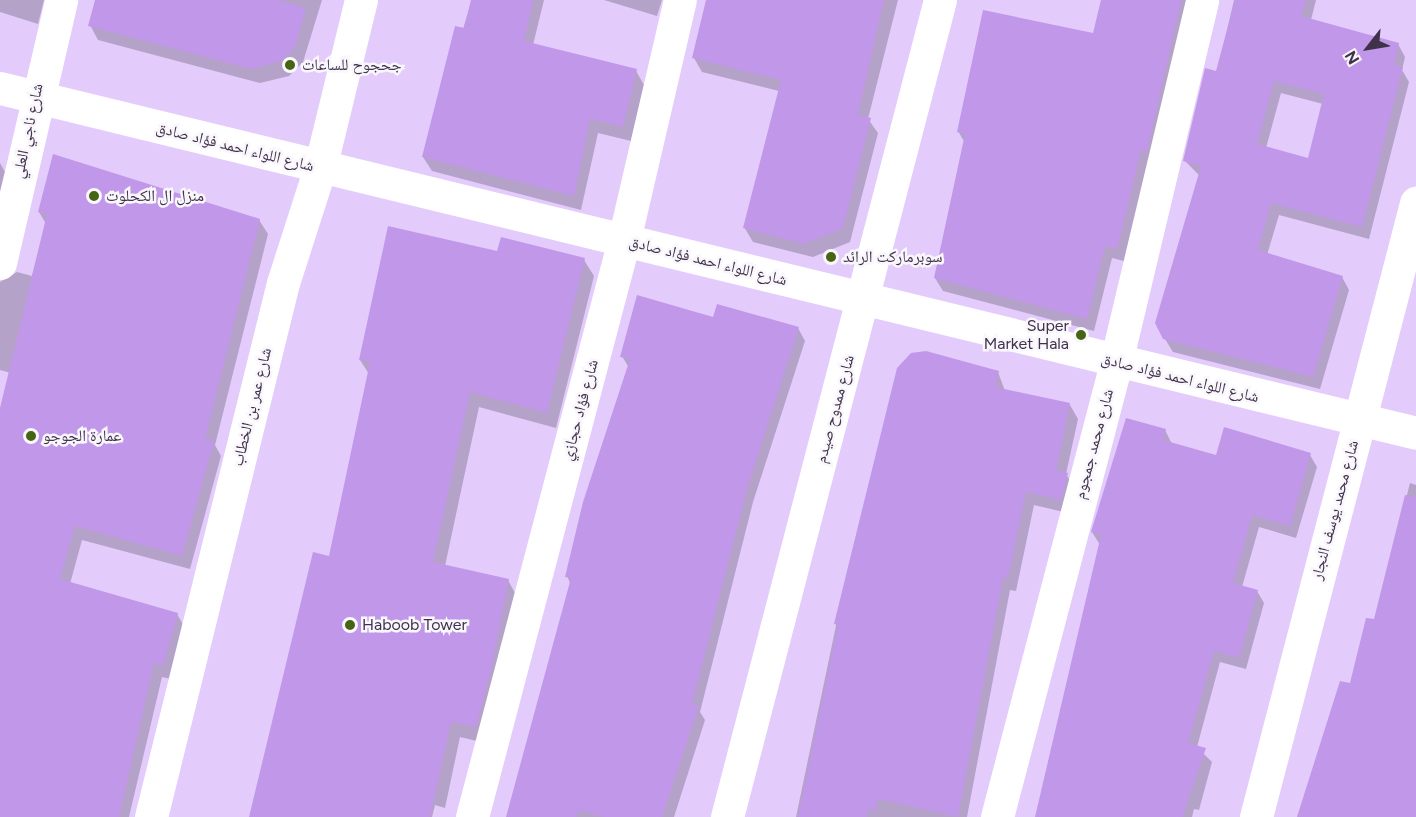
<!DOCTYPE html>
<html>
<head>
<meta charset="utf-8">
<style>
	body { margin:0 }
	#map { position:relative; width:1416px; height:817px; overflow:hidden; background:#e3cbfb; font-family:Figtree,"Noto Naskh Arabic",sans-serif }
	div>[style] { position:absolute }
	.shadow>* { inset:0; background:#0003 }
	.building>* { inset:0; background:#c197e9 }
	.street>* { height:33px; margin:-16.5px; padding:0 16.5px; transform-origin:16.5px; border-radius:16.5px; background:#fff }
	.secondary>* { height:33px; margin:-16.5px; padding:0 16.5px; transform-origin:16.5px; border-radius:16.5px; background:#fff }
	.dots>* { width:16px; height:16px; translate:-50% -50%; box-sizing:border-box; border:3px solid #f9f6fc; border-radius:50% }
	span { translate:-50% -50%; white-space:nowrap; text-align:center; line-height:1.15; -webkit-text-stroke:5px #f9f6fc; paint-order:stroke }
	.poi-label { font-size:16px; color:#3f324a }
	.left { translate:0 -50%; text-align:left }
	.right { translate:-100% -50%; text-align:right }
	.street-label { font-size:16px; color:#3f324a }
	.north { position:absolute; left:1338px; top:18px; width:60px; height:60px; -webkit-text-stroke:4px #f9f6fc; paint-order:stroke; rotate:239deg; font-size:16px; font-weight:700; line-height:24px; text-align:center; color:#3f324a }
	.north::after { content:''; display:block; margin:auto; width:21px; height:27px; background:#3f324a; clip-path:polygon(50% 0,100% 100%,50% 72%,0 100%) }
</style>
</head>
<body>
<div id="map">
	<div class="shadow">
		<div style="clip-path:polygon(0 0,44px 0,38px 24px,0 12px)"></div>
		<div style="clip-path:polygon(97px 0,322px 0,303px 62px,289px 76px,260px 83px,98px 40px,90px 25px)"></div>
		<div style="clip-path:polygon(472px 0,544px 0,533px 45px,636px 71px,644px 85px,631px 141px,598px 133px,581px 210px,432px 171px,423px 157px)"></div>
		<div style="clip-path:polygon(604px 0,662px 0,657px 16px)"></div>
		<div style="clip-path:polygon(712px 0,898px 0,868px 119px,878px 133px,850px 242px,813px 257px,753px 242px,744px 227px,779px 91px,702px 72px,694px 58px)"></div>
		<div style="clip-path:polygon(1102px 0,1189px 0,1124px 261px,1112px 258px,1094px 331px,943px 291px,935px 278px,965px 143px,958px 131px,1094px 34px)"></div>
		<div style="clip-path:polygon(evenodd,1234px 0,1316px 0,1311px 20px,1398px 44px,1405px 57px,1402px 70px,1409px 82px,1369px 239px,1279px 215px,1267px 255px,1342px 277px,1349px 290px,1320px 389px,1173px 352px,1165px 339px,1200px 176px,1185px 161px,1217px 73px,1234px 0,1281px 93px,1323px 104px,1309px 159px,1266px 148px,1281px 93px)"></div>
		<div style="clip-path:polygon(0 163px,5px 172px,0 191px)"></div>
		<div style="clip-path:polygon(39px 212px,259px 220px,268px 234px,215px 445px,221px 456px,190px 569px,82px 540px,70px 584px,177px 614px,185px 628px,171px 679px,162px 677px,129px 817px,0 817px,0 414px,11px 373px,0 370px,0 282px,17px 272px,32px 276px,46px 224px)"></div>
		<div style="clip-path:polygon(498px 252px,584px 260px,594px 276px,556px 428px,479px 407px,445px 566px,508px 580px,517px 597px,485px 743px,460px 737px,445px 808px,435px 805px,432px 817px,250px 817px,330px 558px,369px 374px,360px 360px)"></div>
		<div style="clip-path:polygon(715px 319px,798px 328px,805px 341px,753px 502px,700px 712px,705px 720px,674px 817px,508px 817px,571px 585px,567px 576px,629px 368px,622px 356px)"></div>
		<div style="clip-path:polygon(898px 369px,998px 372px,1005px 391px,1070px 405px,1078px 419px,1066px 474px,1075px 489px,1068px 513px,1034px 505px,1016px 591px,1010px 590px,967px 817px,796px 817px,848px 568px)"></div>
		<div style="clip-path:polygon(1165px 430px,1172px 444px,1217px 457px,1310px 455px,1317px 467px,1296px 538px,1259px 527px,1242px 587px,1257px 591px,1264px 603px,1246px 669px,1220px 662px,1197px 747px,1212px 762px,1199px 810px,1194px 809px,1192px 817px,1038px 817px,1100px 545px,1092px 532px)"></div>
		<div style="clip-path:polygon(1410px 483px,1416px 485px,1416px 817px,1298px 817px,1375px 621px)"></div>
	</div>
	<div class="building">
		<div style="clip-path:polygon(95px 0,278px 0,306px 8px,295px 47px,281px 61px,251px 69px,88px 26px)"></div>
		<div style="clip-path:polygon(471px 0,533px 0,524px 41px,637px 69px,623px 127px,590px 119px,574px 196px,422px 157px,455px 26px,464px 28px)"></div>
		<div style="clip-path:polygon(706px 0,884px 0,858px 115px,871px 118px,843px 228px,804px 244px,743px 228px,781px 80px,692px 58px)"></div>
		<div style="clip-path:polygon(1101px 0,1181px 0,1147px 151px,1141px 150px,1117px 249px,1105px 246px,1087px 319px,934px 278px,965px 134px,957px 132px,983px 10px,1093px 33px)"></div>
		<div style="clip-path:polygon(evenodd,1235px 0,1306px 0,1301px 16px,1399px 43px,1394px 65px,1403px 67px,1362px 227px,1271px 203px,1258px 250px,1343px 276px,1313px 377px,1163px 339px,1155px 323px,1201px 166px,1183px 161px,1205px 68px,1216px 71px,1235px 0,1274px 81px,1324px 94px,1308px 158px,1257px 144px,1274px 81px)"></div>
		<div style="clip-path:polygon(53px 154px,260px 219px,205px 439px,214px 441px,182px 556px,75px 526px,60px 579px,178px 613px,163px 666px,154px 663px,119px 817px,0 817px,0 408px,47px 214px,38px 212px)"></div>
		<div style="clip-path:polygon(388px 226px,497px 251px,501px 237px,585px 258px,547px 413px,470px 392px,433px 562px,509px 579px,490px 674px,476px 727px,451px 722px,430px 817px,249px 817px,313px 552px,329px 556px,370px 362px,359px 360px)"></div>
		<div style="clip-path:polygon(637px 295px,713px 317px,717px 304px,799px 327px,747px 489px,692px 704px,699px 706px,662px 817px,604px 817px,579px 810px,577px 817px,506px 817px,571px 578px,565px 577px,583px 502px,630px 359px,620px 357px)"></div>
		<div style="clip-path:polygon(926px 351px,999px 371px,995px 387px,1070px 403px,1056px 470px,1068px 473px,1061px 500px,1026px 492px,1008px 578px,1003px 577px,958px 817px,878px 799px,876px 811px,868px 809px,867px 817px,798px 817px,838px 625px,834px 624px,897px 368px,911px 353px)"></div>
		<div style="clip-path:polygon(1126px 418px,1166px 429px,1163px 440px,1216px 455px,1224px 427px,1311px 453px,1290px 526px,1252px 515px,1233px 583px,1258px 590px,1239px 658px,1214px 651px,1188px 743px,1206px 748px,1182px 817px,1035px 817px,1101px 535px,1091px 532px)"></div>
		<div style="clip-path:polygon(1405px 495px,1416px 497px,1416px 817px,1297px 817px,1340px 681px,1350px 683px,1366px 618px,1374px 619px)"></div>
	</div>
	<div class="street">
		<div style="left:0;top:88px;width:1457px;rotate:13.69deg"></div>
		<div style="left:0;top:263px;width:270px;rotate:-76.9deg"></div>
		<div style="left:472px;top:817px;width:597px;rotate:-75.24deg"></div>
		<div style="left:624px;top:240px;width:246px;rotate:-76.9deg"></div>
		<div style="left:727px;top:817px;width:844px;rotate:-75.39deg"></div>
		<div style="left:997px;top:817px;width:470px;rotate:-75.3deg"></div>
		<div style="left:1116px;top:362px;width:372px;rotate:-76.6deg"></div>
		<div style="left:1256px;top:817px;width:635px;rotate:-75.39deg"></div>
	</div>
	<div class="secondary">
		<div style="left:151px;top:817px;width:550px;rotate:-76.12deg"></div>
		<div style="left:283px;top:283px;width:121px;rotate:-72.2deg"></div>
		<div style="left:320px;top:168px;width:173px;rotate:-76.3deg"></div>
	</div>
	<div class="dots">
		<div style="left:290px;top:65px;background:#476314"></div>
		<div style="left:94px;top:196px;background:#476314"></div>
		<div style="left:831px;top:257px;background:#476314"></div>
		<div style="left:1081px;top:335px;background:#476314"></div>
		<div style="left:31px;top:436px;background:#476314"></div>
		<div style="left:350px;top:625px;background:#476314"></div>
	</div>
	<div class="poi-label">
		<span class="left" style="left:302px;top:65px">جحجوح للساعات</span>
		<span class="left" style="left:106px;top:196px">منزل ال الكحلوت</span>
		<span class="left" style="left:843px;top:257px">سوبرماركت الرائد</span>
		<span class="right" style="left:1069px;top:335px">Super<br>Market Hala</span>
		<span class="left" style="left:43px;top:436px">عمارة الجوجو</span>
		<span class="left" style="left:362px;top:625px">Haboob Tower</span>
	</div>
	<div class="street-label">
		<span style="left:28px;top:131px;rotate:-78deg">شارع ناجي العلي</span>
		<span style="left:235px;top:147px;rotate:14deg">شارع اللواء احمد فؤاد صادق</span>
		<span style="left:708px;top:261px;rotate:14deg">شارع اللواء احمد فؤاد صادق</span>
		<span style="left:1180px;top:378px;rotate:14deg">شارع اللواء احمد فؤاد صادق</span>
		<span style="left:252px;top:407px;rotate:-76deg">شارع عمر بن الخطاب</span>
		<span style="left:835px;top:409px;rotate:-75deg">شارع ممدوح صيدم</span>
		<span style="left:580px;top:410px;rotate:-75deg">شارع فؤاد حجازي</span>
		<span style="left:1094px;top:444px;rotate:-75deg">شارع محمد جمجوم</span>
		<span style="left:1335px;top:510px;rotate:-75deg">شارع محمد يوسف النجار</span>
	</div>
	<div class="north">N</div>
</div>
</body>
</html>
